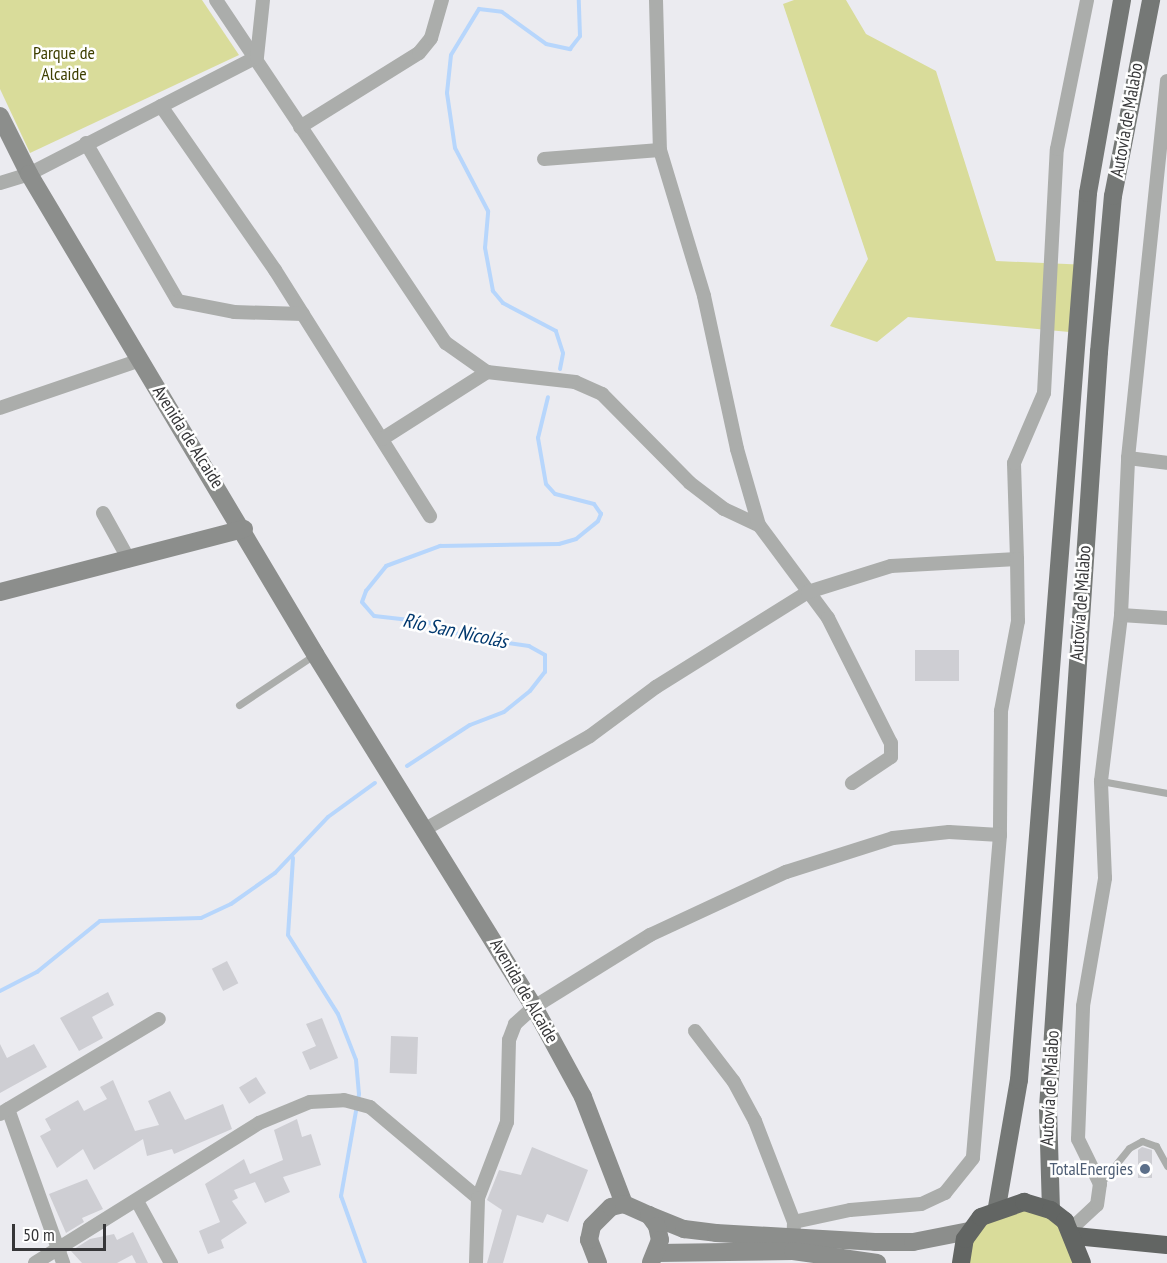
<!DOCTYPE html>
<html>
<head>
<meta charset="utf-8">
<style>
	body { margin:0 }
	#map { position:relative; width:1167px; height:1263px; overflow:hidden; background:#ebebf0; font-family:"PT Sans Narrow",sans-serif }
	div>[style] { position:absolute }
	.green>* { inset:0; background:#d9dc9a }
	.stream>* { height:4px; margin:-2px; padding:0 2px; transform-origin:2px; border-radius:2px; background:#b7d6fc }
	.building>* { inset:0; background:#ceced3; transform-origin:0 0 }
	.lane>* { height:7px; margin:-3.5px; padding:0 3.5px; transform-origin:3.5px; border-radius:3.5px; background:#abadab }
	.street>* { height:14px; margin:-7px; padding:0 7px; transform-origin:7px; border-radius:7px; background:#abadab }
	.secondary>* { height:18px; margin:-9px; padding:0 9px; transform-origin:9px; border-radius:9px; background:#8c8e8c }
	.primary>* { height:18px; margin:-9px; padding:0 9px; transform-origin:9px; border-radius:9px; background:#757876 }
	.highway>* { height:18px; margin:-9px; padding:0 9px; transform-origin:9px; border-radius:9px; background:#626563 }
	.dots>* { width:16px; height:16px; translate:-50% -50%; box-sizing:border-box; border:3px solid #fff; border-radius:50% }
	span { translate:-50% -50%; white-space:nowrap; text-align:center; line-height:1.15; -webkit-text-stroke:5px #fff; paint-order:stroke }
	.park-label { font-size:18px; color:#3e3f00 }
	.street-label { font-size:18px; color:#363638 }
	.service-label { font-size:18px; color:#4e5e75 }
	.right { translate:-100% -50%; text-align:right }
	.water-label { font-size:20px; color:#01386e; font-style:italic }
	.scale { position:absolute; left:12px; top:1224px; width:94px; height:27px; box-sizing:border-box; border:3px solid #363638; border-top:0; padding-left:8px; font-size:18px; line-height:21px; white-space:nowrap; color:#363638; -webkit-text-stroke:4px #fff; paint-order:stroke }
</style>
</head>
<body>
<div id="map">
	<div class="green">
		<div style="clip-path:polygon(0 0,202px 0,239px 55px,30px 153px,0 89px)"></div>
		<div style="clip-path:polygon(794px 0,846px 0,866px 34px,936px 71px,996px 261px,1089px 265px,1080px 333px,908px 317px,877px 342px,830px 326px,868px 259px,783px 4px)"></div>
		<div style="clip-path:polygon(1016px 1209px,1038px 1212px,1057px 1224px,1074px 1263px,967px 1263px,968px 1250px,985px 1222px)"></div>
	</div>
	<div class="stream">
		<div style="left:560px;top:369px;width:16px;rotate:-79deg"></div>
		<div style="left:563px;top:353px;width:23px;rotate:-108deg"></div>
		<div style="left:556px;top:331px;width:60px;rotate:-152.2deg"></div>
		<div style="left:503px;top:303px;width:16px;rotate:-130deg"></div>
		<div style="left:493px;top:291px;width:44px;rotate:-100.5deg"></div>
		<div style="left:485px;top:248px;width:37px;rotate:-85deg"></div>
		<div style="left:488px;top:211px;width:71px;rotate:-117.6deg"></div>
		<div style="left:455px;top:148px;width:56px;rotate:-98.3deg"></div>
		<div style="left:447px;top:93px;width:38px;rotate:-84deg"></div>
		<div style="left:451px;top:55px;width:54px;rotate:-58.7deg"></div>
		<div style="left:479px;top:9px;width:23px;rotate:7deg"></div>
		<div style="left:502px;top:12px;width:54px;rotate:36deg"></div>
		<div style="left:546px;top:44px;width:25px;rotate:12deg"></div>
		<div style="left:570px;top:49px;width:16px;rotate:-52deg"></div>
		<div style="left:580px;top:36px;width:36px;rotate:-92deg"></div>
		<div style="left:407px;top:766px;width:75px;rotate:-33.1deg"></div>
		<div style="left:470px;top:725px;width:36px;rotate:-21deg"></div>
		<div style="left:504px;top:712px;width:33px;rotate:-39deg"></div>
		<div style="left:530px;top:691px;width:24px;rotate:-52deg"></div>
		<div style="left:545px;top:672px;width:17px;rotate:-90deg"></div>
		<div style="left:545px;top:655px;width:18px;rotate:-151deg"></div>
		<div style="left:529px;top:646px;width:64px;rotate:-171.9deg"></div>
		<div style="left:466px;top:637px;width:42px;rotate:-159deg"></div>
		<div style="left:427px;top:622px;width:53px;rotate:-173.5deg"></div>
		<div style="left:374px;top:616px;width:18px;rotate:-131deg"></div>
		<div style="left:362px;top:602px;width:12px;rotate:-70deg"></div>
		<div style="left:366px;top:591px;width:32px;rotate:-51deg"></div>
		<div style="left:386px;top:566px;width:58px;rotate:-20.3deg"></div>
		<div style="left:440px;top:546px;width:119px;rotate:-1deg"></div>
		<div style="left:559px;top:544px;width:18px;rotate:-16deg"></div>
		<div style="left:576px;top:539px;width:28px;rotate:-39deg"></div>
		<div style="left:598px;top:521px;width:8px;rotate:-67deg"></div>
		<div style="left:601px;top:514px;width:12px;rotate:-125deg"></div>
		<div style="left:594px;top:504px;width:40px;rotate:-165.6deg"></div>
		<div style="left:555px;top:494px;width:13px;rotate:-132deg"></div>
		<div style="left:546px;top:484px;width:47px;rotate:-99.9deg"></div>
		<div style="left:538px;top:438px;width:42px;rotate:-76.3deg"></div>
		<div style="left:293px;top:858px;width:77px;rotate:93.7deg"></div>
		<div style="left:288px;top:935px;width:93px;rotate:57.7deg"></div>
		<div style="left:338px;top:1014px;width:49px;rotate:68.6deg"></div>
		<div style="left:356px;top:1060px;width:34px;rotate:85deg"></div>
		<div style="left:359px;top:1094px;width:104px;rotate:100deg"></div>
		<div style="left:341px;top:1196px;width:71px;rotate:70.3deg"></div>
		<div style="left:0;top:991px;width:42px;rotate:-27.2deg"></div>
		<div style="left:37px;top:972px;width:81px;rotate:-39deg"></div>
		<div style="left:100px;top:921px;width:101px;rotate:-1.7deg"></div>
		<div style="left:201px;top:918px;width:33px;rotate:-25deg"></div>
		<div style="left:231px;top:904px;width:54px;rotate:-35.2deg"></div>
		<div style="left:275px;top:873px;width:77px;rotate:-46.6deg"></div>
		<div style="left:328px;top:817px;width:58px;rotate:-35.9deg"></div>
	</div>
	<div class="building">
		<div style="left:959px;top:650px;width:31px;height:44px;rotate:90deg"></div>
		<div style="left:227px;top:961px;width:25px;height:17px;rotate:63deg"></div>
		<div style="clip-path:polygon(108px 992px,114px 1005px,92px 1017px,103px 1038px,79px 1051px,60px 1018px)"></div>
		<div style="clip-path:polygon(322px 1018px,338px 1058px,310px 1070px,302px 1052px,316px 1046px,306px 1024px)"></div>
		<div style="left:391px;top:1036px;width:27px;height:37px;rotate:2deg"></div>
		<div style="clip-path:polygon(0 1044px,7px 1058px,34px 1044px,47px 1067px,0 1093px)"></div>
		<div style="left:256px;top:1077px;width:19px;height:20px;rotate:58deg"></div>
		<div style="clip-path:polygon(113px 1080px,135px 1131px,159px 1125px,148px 1101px,170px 1091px,185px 1120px,223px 1104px,232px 1129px,174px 1154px,172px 1149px,147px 1156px,143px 1139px,94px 1170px,83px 1149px,57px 1168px,40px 1136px,51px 1130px,45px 1119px,78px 1100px,84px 1111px,107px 1099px,100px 1087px)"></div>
		<div style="clip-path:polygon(297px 1119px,302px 1137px,311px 1134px,321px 1165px,283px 1177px,290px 1192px,265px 1203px,255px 1182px,234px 1190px,238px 1198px,232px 1201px,247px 1223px,221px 1240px,224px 1248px,208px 1254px,199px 1231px,220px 1222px,205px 1184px,244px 1159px,250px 1174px,283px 1160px,274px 1130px)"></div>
		<div style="clip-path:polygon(532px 1147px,588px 1170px,568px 1222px,547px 1214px,543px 1223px,517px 1215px,503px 1263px,487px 1263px,502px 1210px,487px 1200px,499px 1170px,521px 1175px)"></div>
		<div style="clip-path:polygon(1142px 1147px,1152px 1150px,1152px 1178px,1138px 1178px,1138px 1150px)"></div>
		<div style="clip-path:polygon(87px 1179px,103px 1209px,82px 1218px,84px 1222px,66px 1233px,49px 1194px)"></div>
		<div style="clip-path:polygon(133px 1232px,148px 1263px,136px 1263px,132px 1255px,117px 1263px,82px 1263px,71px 1251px,90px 1239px,114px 1234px,117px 1240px)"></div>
	</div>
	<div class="lane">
		<div style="left:239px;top:705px;width:90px;rotate:-33.7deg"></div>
		<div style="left:1101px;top:781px;width:67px;rotate:10.3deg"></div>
		<div style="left:1100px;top:1184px;width:46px;rotate:-51.1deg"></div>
		<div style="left:1129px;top:1148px;width:15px;rotate:-28deg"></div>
		<div style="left:1142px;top:1141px;width:15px;rotate:20deg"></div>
		<div style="left:1156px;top:1146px;width:23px;rotate:61deg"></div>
	</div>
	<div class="street">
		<div style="left:216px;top:0;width:413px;rotate:56.2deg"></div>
		<div style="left:446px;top:343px;width:50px;rotate:35.3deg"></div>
		<div style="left:487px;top:372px;width:89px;rotate:6.5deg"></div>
		<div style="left:575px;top:382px;width:30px;rotate:24deg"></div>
		<div style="left:602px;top:394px;width:125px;rotate:45.3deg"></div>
		<div style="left:690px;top:483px;width:43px;rotate:37.4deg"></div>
		<div style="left:724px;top:509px;width:38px;rotate:25deg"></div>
		<div style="left:759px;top:525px;width:116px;rotate:53.4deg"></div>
		<div style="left:828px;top:618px;width:140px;rotate:63.3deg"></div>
		<div style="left:891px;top:743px;width:14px;rotate:90deg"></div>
		<div style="left:891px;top:757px;width:47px;rotate:146.3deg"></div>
		<div style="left:656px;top:0;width:150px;rotate:88.5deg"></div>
		<div style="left:660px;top:150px;width:152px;rotate:73.2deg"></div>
		<div style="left:704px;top:296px;width:157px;rotate:77.8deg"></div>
		<div style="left:737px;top:449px;width:79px;rotate:73.9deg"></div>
		<div style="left:161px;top:106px;width:200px;rotate:55.2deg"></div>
		<div style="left:275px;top:270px;width:291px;rotate:57.8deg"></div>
		<div style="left:300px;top:127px;width:140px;rotate:-31.9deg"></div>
		<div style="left:419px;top:53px;width:19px;rotate:-51deg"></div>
		<div style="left:431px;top:38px;width:40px;rotate:-74deg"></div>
		<div style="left:86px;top:143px;width:183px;rotate:59.8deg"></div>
		<div style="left:178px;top:301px;width:57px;rotate:11.1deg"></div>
		<div style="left:234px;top:312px;width:69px;rotate:1.7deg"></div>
		<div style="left:544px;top:159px;width:116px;rotate:-4.4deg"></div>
		<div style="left:0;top:183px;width:30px;rotate:-17deg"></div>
		<div style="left:29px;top:174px;width:256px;rotate:-27.2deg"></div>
		<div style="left:257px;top:57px;width:57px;rotate:-84deg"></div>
		<div style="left:0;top:408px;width:148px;rotate:-18.9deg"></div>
		<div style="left:382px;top:439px;width:125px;rotate:-32.5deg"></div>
		<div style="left:1128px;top:458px;width:39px;rotate:7deg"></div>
		<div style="left:103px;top:513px;width:54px;rotate:61deg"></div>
		<div style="left:1017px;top:559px;width:96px;rotate:-91.8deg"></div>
		<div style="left:1014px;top:463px;width:76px;rotate:-66.8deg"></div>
		<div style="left:1044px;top:393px;width:244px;rotate:-87deg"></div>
		<div style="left:1057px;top:149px;width:152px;rotate:-78.6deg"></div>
		<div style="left:1121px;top:615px;width:46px;rotate:3.7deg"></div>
		<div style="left:427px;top:828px;width:187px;rotate:-29.4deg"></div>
		<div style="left:590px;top:736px;width:82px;rotate:-36.6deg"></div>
		<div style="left:656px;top:687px;width:179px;rotate:-32deg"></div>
		<div style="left:808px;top:592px;width:87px;rotate:-17.4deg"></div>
		<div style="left:891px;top:566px;width:126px;rotate:-3.2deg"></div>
		<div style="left:1017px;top:559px;width:62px;rotate:89.1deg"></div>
		<div style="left:1018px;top:621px;width:92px;rotate:100.7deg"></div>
		<div style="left:1001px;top:711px;width:124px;rotate:90.5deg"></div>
		<div style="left:1000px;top:835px;width:324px;rotate:94.8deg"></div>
		<div style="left:973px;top:1158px;width:45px;rotate:128.7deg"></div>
		<div style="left:945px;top:1193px;width:26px;rotate:155deg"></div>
		<div style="left:921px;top:1204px;width:71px;rotate:175.2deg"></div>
		<div style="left:850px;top:1210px;width:57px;rotate:167.9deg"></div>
		<div style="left:794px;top:1222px;width:24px;rotate:92deg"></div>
		<div style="left:695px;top:1031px;width:64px;rotate:52.6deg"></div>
		<div style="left:734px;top:1082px;width:44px;rotate:61.7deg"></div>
		<div style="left:755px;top:1121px;width:108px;rotate:68.9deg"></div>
		<div style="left:8px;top:1109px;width:164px;rotate:70.3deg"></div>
		<div style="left:0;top:1114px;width:185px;rotate:-30.9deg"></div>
		<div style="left:137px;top:1201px;width:71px;rotate:61.3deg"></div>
		<div style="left:1071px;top:1229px;width:35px;rotate:-43deg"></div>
		<div style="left:1097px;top:1205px;width:21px;rotate:-82deg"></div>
		<div style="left:1100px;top:1184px;width:50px;rotate:-116.1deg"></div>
		<div style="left:1078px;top:1139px;width:133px;rotate:-87.8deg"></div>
		<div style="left:1083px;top:1006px;width:130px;rotate:-80.2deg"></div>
		<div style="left:1105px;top:878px;width:97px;rotate:-92.4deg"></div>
		<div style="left:1101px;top:781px;width:167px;rotate:-83.1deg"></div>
		<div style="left:1121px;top:615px;width:157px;rotate:-87.4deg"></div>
		<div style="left:1128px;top:458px;width:379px;rotate:-84.1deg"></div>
		<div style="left:35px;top:1263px;width:264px;rotate:-32deg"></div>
		<div style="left:259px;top:1123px;width:55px;rotate:-22.4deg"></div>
		<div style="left:310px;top:1102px;width:34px;rotate:-3deg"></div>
		<div style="left:344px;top:1100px;width:27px;rotate:15deg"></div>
		<div style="left:370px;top:1107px;width:141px;rotate:40.1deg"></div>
		<div style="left:478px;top:1198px;width:81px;rotate:-69.1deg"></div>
		<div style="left:507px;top:1122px;width:82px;rotate:-88.6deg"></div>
		<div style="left:509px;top:1040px;width:17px;rotate:-69deg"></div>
		<div style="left:515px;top:1024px;width:25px;rotate:-42deg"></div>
		<div style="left:534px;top:1007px;width:137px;rotate:-31.8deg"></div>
		<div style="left:650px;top:935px;width:150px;rotate:-24.9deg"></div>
		<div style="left:786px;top:872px;width:112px;rotate:-17.6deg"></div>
		<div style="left:893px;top:838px;width:56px;rotate:-6.1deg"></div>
		<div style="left:949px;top:832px;width:51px;rotate:3.4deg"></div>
		<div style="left:476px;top:1263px;width:65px;rotate:-88.2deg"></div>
	</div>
	<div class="secondary">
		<div style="left:0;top:116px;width:65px;rotate:63.4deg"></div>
		<div style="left:29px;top:174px;width:559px;rotate:59.21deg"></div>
		<div style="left:315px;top:654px;width:415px;rotate:58.2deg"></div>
		<div style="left:534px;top:1007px;width:102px;rotate:61.4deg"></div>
		<div style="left:583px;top:1097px;width:115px;rotate:69deg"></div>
		<div style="left:0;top:592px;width:252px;rotate:-14.5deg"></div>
		<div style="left:649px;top:1215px;width:38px;rotate:22deg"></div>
		<div style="left:684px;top:1229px;width:32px;rotate:7deg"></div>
		<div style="left:716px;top:1233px;width:159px;rotate:3.2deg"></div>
		<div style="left:875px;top:1242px;width:38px"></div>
		<div style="left:913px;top:1242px;width:57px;rotate:-11.1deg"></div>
		<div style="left:657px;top:1253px;width:136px;rotate:-0.8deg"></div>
		<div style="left:793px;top:1251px;width:85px;rotate:8.1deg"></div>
		<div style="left:598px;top:1263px;width:25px;rotate:-111deg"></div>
		<div style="left:589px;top:1240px;width:14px;rotate:-78deg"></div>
		<div style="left:592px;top:1226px;width:27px;rotate:-45deg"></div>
		<div style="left:611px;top:1207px;width:13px;rotate:-13deg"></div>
		<div style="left:624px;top:1204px;width:27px;rotate:24deg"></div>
		<div style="left:649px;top:1215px;width:14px;rotate:54deg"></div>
		<div style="left:657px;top:1226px;width:14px;rotate:78deg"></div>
		<div style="left:660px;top:1240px;width:24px;rotate:112deg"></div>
	</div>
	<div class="primary">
		<div style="left:997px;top:1207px;width:129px;rotate:-80.2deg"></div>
		<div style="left:1019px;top:1080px;width:890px;rotate:-85.55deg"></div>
		<div style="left:1088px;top:193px;width:196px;rotate:-80deg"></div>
		<div style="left:1051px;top:1210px;width:102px;rotate:-91.7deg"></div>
		<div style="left:1048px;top:1108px;width:758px;rotate:-86.14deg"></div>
		<div style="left:1099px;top:352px;width:157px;rotate:-84.9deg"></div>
		<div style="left:1113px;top:196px;width:200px;rotate:-79deg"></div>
	</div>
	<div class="highway">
		<div style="left:1075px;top:1236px;width:92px;rotate:5.6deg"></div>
		<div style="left:961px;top:1263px;width:24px;rotate:-81deg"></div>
		<div style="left:965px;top:1239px;width:27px;rotate:-54deg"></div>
		<div style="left:981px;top:1217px;width:46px;rotate:-19.2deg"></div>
		<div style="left:1024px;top:1202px;width:28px;rotate:17deg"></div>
		<div style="left:1051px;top:1210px;width:18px;rotate:38deg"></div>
		<div style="left:1065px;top:1221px;width:45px;rotate:68deg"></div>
	</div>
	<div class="dots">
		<div style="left:1145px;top:1169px;background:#5c6f8a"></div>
	</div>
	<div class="park-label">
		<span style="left:64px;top:64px">Parque de<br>Alcaide</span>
	</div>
	<div class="street-label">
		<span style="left:1127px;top:120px;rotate:-80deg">Autovía de Malabo</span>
		<span style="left:188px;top:437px;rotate:58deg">Avenida de Alcaide</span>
		<span style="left:1081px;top:603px;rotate:-86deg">Autovía de Malabo</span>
		<span style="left:524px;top:991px;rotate:60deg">Avenida de Alcaide</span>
		<span style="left:1050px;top:1088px;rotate:-87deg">Autovía de Malabo</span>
	</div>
	<div class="service-label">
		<span class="right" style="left:1133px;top:1169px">TotalEnergies</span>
	</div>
	<div class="water-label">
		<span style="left:455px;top:631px;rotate:12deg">Río San Nicolás</span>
	</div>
	<div class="scale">50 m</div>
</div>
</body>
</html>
